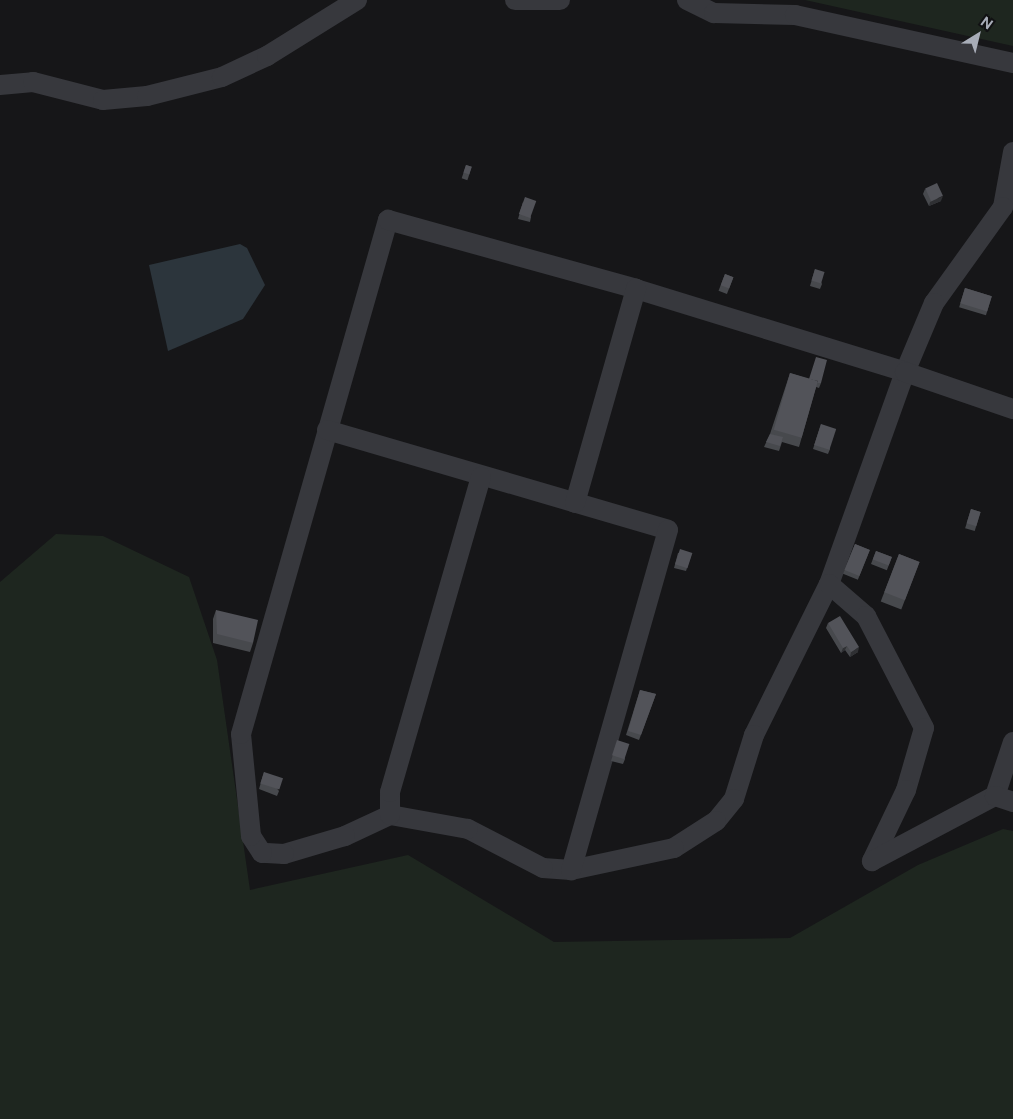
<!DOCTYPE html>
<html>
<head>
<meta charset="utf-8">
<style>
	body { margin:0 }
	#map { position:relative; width:1013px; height:1119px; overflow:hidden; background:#161618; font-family:"Public Sans",sans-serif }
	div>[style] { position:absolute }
	.green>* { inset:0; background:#1e261f }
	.water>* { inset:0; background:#2c353c }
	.minor>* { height:20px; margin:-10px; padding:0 10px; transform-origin:10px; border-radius:10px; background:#37383d }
	.wall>* { inset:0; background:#47494d; transform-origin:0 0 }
	.shaded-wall>* { inset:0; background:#2f3033 }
	.building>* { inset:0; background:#525359; transform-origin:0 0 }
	span { translate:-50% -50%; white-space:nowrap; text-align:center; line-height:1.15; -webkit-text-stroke:4px #111113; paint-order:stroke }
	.north { position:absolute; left:953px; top:10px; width:50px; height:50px; -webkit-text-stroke:4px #111113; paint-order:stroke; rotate:36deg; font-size:14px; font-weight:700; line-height:20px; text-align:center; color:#a8adb8 }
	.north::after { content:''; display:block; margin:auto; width:18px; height:22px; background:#a8adb8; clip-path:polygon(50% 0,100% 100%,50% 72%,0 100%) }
</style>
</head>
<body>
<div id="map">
	<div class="green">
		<div style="clip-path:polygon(805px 0,1013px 0,1013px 46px)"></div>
		<div style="clip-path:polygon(56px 534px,103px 536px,189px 577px,217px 660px,250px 890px,408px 855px,554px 942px,790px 938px,918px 865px,1003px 829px,1013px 831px,1013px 1119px,0 1119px,0 582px)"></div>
	</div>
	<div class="water">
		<div style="clip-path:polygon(240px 244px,247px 248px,265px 285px,243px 319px,168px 351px,149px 265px)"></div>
	</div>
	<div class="minor">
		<div style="left:515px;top:0;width:45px"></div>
		<div style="left:687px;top:0;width:30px;rotate:26deg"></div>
		<div style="left:714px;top:13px;width:81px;rotate:1.4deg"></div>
		<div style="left:795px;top:15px;width:223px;rotate:12.4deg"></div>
		<div style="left:0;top:85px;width:33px;rotate:-5deg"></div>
		<div style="left:33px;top:82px;width:72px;rotate:14.4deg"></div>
		<div style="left:103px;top:100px;width:44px;rotate:-5.2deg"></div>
		<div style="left:147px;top:96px;width:77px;rotate:-14.2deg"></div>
		<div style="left:222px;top:77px;width:50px;rotate:-25deg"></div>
		<div style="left:267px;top:56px;width:106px;rotate:-31.9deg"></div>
		<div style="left:1013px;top:152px;width:56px;rotate:100.3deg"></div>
		<div style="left:1003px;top:207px;width:118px;rotate:125.7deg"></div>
		<div style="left:934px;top:303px;width:75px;rotate:112.8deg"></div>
		<div style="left:905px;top:372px;width:225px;rotate:109.7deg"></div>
		<div style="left:829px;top:584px;width:169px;rotate:116.4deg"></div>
		<div style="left:754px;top:735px;width:67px;rotate:107.4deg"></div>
		<div style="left:734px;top:799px;width:28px;rotate:129deg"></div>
		<div style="left:716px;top:821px;width:50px;rotate:147.3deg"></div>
		<div style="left:674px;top:848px;width:105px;rotate:167.9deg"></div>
		<div style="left:571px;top:870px;width:28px;rotate:-176deg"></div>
		<div style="left:543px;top:868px;width:85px;rotate:-152.5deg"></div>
		<div style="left:468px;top:829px;width:79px;rotate:-169.8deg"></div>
		<div style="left:390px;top:815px;width:50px;rotate:155deg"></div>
		<div style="left:345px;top:836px;width:64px;rotate:163.6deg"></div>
		<div style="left:284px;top:854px;width:22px;rotate:-177deg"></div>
		<div style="left:262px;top:853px;width:20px;rotate:-123deg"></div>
		<div style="left:251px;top:836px;width:102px;rotate:-95.6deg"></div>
		<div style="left:241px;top:734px;width:535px;rotate:-74.04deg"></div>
		<div style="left:388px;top:220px;width:257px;rotate:15.5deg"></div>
		<div style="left:636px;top:289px;width:282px;rotate:17.1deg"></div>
		<div style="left:905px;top:372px;width:114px;rotate:18.9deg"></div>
		<div style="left:327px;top:430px;width:355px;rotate:16.3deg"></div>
		<div style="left:668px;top:530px;width:354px;rotate:105.9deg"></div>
		<div style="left:575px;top:503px;width:223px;rotate:-74.1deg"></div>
		<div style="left:829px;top:584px;width:49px;rotate:40.9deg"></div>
		<div style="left:866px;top:616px;width:126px;rotate:62.6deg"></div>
		<div style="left:924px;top:728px;width:65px;rotate:106.2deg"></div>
		<div style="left:906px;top:790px;width:79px;rotate:115.6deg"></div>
		<div style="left:872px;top:861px;width:139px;rotate:-27.9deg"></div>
		<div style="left:995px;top:796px;width:57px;rotate:-71.6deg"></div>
		<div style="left:995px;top:796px;width:19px;rotate:18deg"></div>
		<div style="left:390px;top:815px;width:23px;rotate:-90deg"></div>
		<div style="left:390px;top:792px;width:328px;rotate:-73.9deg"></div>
	</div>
	<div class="wall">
		<div style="left:466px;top:165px;width:6px;height:14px;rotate:18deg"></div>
		<div style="clip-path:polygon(925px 189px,941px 201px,929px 206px,923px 194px)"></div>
		<div style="clip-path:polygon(523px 202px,531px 217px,530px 222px,518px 219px)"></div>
		<div style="clip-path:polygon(815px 269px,822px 284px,820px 289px,810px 286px)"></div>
		<div style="left:725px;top:274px;width:9px;height:18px;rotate:21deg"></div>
		<div style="left:965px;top:288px;width:28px;height:20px;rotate:17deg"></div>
		<div style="clip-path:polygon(790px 373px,821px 383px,819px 388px,816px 387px,799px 447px,782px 442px,779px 451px,764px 447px,770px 434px)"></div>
		<div style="clip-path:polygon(821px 424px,830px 449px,828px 454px,813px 449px)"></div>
		<div style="left:971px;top:509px;width:10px;height:20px;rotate:17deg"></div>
		<div style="left:855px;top:544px;width:16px;height:32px;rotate:22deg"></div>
		<div style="left:876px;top:551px;width:17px;height:14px;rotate:21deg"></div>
		<div style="clip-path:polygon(678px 553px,692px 553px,686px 571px,674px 568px)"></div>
		<div style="left:899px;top:554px;width:22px;height:51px;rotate:21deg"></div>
		<div style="clip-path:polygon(216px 610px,253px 643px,250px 652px,213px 643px,213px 619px)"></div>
		<div style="clip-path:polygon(828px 623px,858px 652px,850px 657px,845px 650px,841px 653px,826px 628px)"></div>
		<div style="clip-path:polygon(640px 690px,656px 694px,639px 740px,626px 735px)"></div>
		<div style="clip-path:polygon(616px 745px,625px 759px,623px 764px,611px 761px)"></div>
		<div style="clip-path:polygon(264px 772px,279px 791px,277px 796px,259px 789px)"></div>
	</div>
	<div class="shaded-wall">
		<div style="clip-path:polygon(943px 196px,941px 201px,929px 206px,930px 202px)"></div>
		<div style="clip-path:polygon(847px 646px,845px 650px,841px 653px,843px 648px)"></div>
		<div style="clip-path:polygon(859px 647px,858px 652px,850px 657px,851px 652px)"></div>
	</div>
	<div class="building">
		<div style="left:466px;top:165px;width:6px;height:8px;rotate:18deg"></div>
		<div style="left:937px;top:183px;width:14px;height:13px;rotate:65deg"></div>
		<div style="left:525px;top:197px;width:12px;height:18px;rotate:20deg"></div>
		<div style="left:815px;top:269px;width:10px;height:12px;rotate:17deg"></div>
		<div style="left:725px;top:274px;width:9px;height:12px;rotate:21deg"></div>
		<div style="left:965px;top:288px;width:28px;height:16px;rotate:17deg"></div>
		<div style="clip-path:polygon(816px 357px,827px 360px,821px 383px,818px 383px,818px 381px,809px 379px)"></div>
		<div style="left:790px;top:373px;width:29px;height:59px;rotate:16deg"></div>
		<div style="left:821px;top:424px;width:16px;height:22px;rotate:18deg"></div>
		<div style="clip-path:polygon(770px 434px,783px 437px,780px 446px,766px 442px)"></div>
		<div style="left:971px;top:509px;width:10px;height:15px;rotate:17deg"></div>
		<div style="left:855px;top:544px;width:16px;height:28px;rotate:22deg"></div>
		<div style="left:680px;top:549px;width:13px;height:16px;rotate:18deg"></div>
		<div style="left:876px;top:551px;width:17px;height:9px;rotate:21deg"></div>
		<div style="left:899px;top:554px;width:22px;height:41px;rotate:21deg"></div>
		<div style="clip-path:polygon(216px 610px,258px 620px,253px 643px,217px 634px)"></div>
		<div style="clip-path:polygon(840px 616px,859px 647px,851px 652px,847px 646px,843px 648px,828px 623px)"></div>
		<div style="clip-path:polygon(640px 690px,656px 694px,641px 735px,628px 731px)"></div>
		<div style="left:617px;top:740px;width:13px;height:16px;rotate:18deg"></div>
		<div style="left:264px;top:772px;width:20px;height:12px;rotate:18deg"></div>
	</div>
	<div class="north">N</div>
</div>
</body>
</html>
